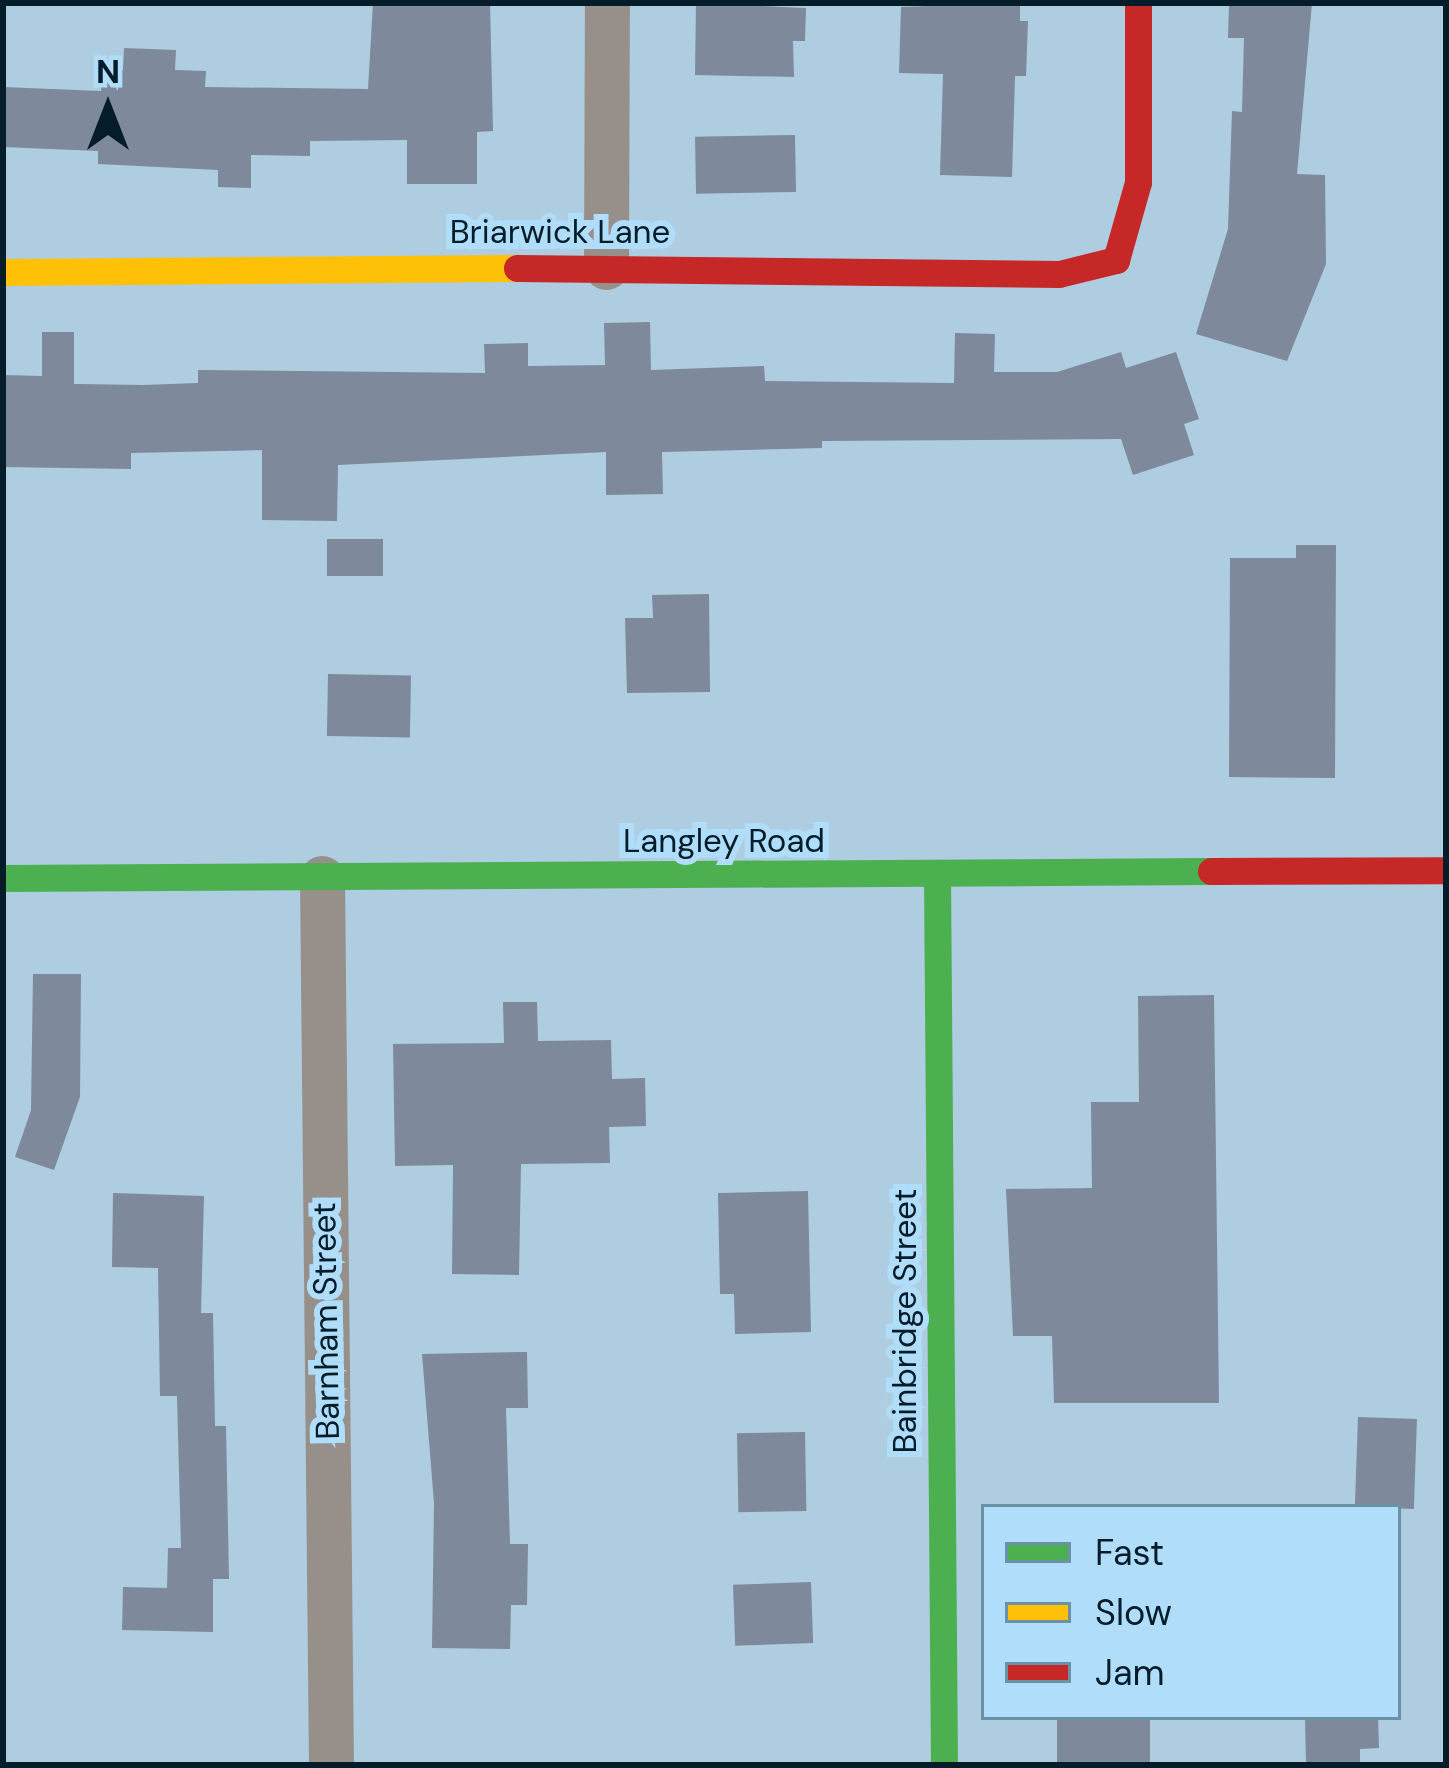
<!DOCTYPE html>
<html>
<head>
<meta charset="utf-8">
<style>
	body { margin:0 }
	#map { position:relative; width:1449px; height:1768px; overflow:hidden; background:#aecde0; font-family:"DM Sans",sans-serif }
	div>[style] { position:absolute }
	.building>* { inset:0; background:#7e899b; transform-origin:0 0 }
	.street>* { height:45px; margin:-22.5px; padding:0 22.5px; transform-origin:22.5px; border-radius:22.5px; background:#97908a }
	.fast>* { height:27px; margin:-13.5px; padding:0 13.5px; transform-origin:13.5px; border-radius:13.5px; background:#4caf50 }
	.slow>* { height:27px; margin:-13.5px; padding:0 13.5px; transform-origin:13.5px; border-radius:13.5px; background:#ffc107 }
	.jam>* { height:27px; margin:-13.5px; padding:0 13.5px; transform-origin:13.5px; border-radius:13.5px; background:#c62828 }
	span { translate:-50% -50%; white-space:nowrap; text-align:center; line-height:1.15; -webkit-text-stroke:12px #b0defa; paint-order:stroke }
	.street-label { font-size:33px; color:#051c29 }
	.frame { position:absolute; inset:0; border:6px solid #051c29; pointer-events:none }
	.legend { position:absolute; left:981px; top:1504px; width:420px; height:216px; box-sizing:border-box; background:#b0defa; border:3px solid #6c90a6; margin:0; padding:15px 21px; list-style:none; font-size:36px; color:#051c29 }
	.legend li { display:flex; align-items:center; gap:24px; height:60px }
	.legend b { width:60px; border:3px solid #6c90a6 }
	.north { position:absolute; left:48px; top:48px; width:120px; height:120px; -webkit-text-stroke:9px #b0defa; paint-order:stroke; rotate:0deg; font-size:33px; font-weight:700; line-height:48px; text-align:center; color:#051c29 }
	.north::after { content:''; display:block; margin:auto; width:42px; height:54px; background:#051c29; clip-path:polygon(50% 0,100% 100%,50% 72%,0 100%) }
</style>
</head>
<body>
<div id="map">
	<div class="building">
		<div style="clip-path:polygon(373px 3px,490px 3px,493px 131px,477px 132px,477px 184px,407px 184px,407px 140px,310px 141px,310px 156px,251px 155px,251px 188px,218px 187px,218px 170px,98px 164px,98px 151px,3px 147px,3px 87px,101px 91px,102px 69px,123px 70px,124px 48px,176px 50px,175px 70px,206px 71px,205px 87px,368px 89px)"></div>
		<div style="clip-path:polygon(696px 3px,806px 8px,805px 41px,793px 41px,794px 77px,695px 75px)"></div>
		<div style="clip-path:polygon(1020px 3px,1020px 21px,1028px 21px,1026px 76px,1015px 76px,1012px 177px,940px 175px,943px 74px,899px 73px,901px 7px)"></div>
		<div style="clip-path:polygon(1229px 3px,1312px 3px,1297px 174px,1325px 175px,1326px 264px,1287px 361px,1196px 334px,1228px 229px,1232px 111px,1242px 112px,1244px 38px,1228px 38px)"></div>
		<div style="left:795px;top:135px;width:57px;height:100px;rotate:89deg"></div>
		<div style="clip-path:polygon(650px 322px,651px 370px,764px 366px,765px 381px,954px 383px,955px 333px,995px 334px,994px 372px,1057px 372px,1121px 352px,1126px 368px,1176px 352px,1199px 419px,1184px 424px,1194px 455px,1133px 475px,1121px 439px,822px 441px,822px 448px,662px 452px,663px 494px,606px 495px,606px 452px,338px 465px,337px 521px,262px 520px,262px 450px,131px 453px,131px 469px,3px 467px,3px 375px,42px 376px,42px 332px,74px 332px,74px 384px,143px 385px,198px 383px,198px 370px,485px 373px,484px 344px,528px 343px,528px 366px,605px 365px,604px 323px)"></div>
		<div style="left:383px;top:539px;width:37px;height:56px;rotate:90deg"></div>
		<div style="clip-path:polygon(1296px 545px,1336px 545px,1335px 778px,1229px 777px,1230px 558px,1296px 558px)"></div>
		<div style="clip-path:polygon(709px 594px,710px 692px,627px 693px,625px 618px,653px 618px,652px 595px)"></div>
		<div style="left:328px;top:674px;width:83px;height:62px;rotate:1deg"></div>
		<div style="clip-path:polygon(33px 974px,81px 974px,80px 1097px,54px 1170px,15px 1157px,31px 1110px)"></div>
		<div style="clip-path:polygon(1214px 995px,1219px 1403px,1054px 1403px,1052px 1336px,1013px 1336px,1006px 1189px,1092px 1188px,1091px 1102px,1139px 1102px,1138px 996px)"></div>
		<div style="clip-path:polygon(503px 1002px,537px 1002px,538px 1041px,611px 1040px,612px 1079px,645px 1078px,646px 1126px,609px 1127px,610px 1163px,521px 1164px,519px 1275px,452px 1274px,453px 1165px,395px 1166px,393px 1044px,504px 1043px)"></div>
		<div style="clip-path:polygon(808px 1191px,811px 1332px,735px 1334px,734px 1294px,720px 1294px,718px 1193px)"></div>
		<div style="clip-path:polygon(113px 1193px,204px 1196px,201px 1313px,213px 1313px,215px 1426px,226px 1426px,229px 1579px,213px 1579px,213px 1632px,122px 1630px,123px 1587px,167px 1588px,168px 1548px,181px 1548px,177px 1396px,160px 1396px,158px 1268px,112px 1267px)"></div>
		<div style="clip-path:polygon(527px 1352px,528px 1408px,506px 1408px,510px 1544px,528px 1544px,527px 1605px,511px 1605px,510px 1649px,432px 1648px,434px 1503px,422px 1354px)"></div>
		<div style="left:1358px;top:1417px;width:59px;height:90px;rotate:2deg"></div>
		<div style="left:805px;top:1432px;width:79px;height:68px;rotate:89deg"></div>
		<div style="left:811px;top:1582px;width:61px;height:78px;rotate:88deg"></div>
		<div style="left:1057px;top:1717px;width:93px;height:47px"></div>
		<div style="clip-path:polygon(1305px 1717px,1378px 1717px,1379px 1748px,1360px 1749px,1360px 1765px,1306px 1765px)"></div>
	</div>
	<div class="street">
		<div style="left:606px;top:267px;width:264px;rotate:-89.8deg"></div>
		<div style="left:322px;top:878px;width:887px;rotate:89.42deg"></div>
	</div>
	<div class="fast">
		<div style="left:937px;top:876px;width:889px;rotate:89.55deg"></div>
		<div style="left:3px;top:878px;width:1208px;rotate:-0.33deg"></div>
	</div>
	<div class="slow">
		<div style="left:3px;top:272px;width:514px;rotate:-0.45deg"></div>
	</div>
	<div class="jam">
		<div style="left:517px;top:268px;width:542px;rotate:0.63deg"></div>
		<div style="left:1059px;top:274px;width:59px;rotate:-13.8deg"></div>
		<div style="left:1116px;top:260px;width:81px;rotate:-74.2deg"></div>
		<div style="left:1138px;top:182px;width:179px;rotate:-90deg"></div>
		<div style="left:1211px;top:871px;width:235px;rotate:-0.2deg"></div>
	</div>
	<div class="street-label">
		<span style="left:560px;top:232px">Briarwick Lane</span>
		<span style="left:724px;top:841px">Langley Road</span>
		<span style="left:326px;top:1321px;rotate:-91deg">Barnham Street</span>
		<span style="left:905px;top:1321px;rotate:-90deg">Bainbridge Street</span>
	</div>
	<div class="frame"></div>
	<ul class="legend">
	<li><b style="height:15px;background:#4caf50"></b>Fast</li>
	<li><b style="height:15px;background:#ffc107"></b>Slow</li>
	<li><b style="height:15px;background:#c62828"></b>Jam</li>
	</ul>
	<div class="north">N</div>
</div>
</body>
</html>
